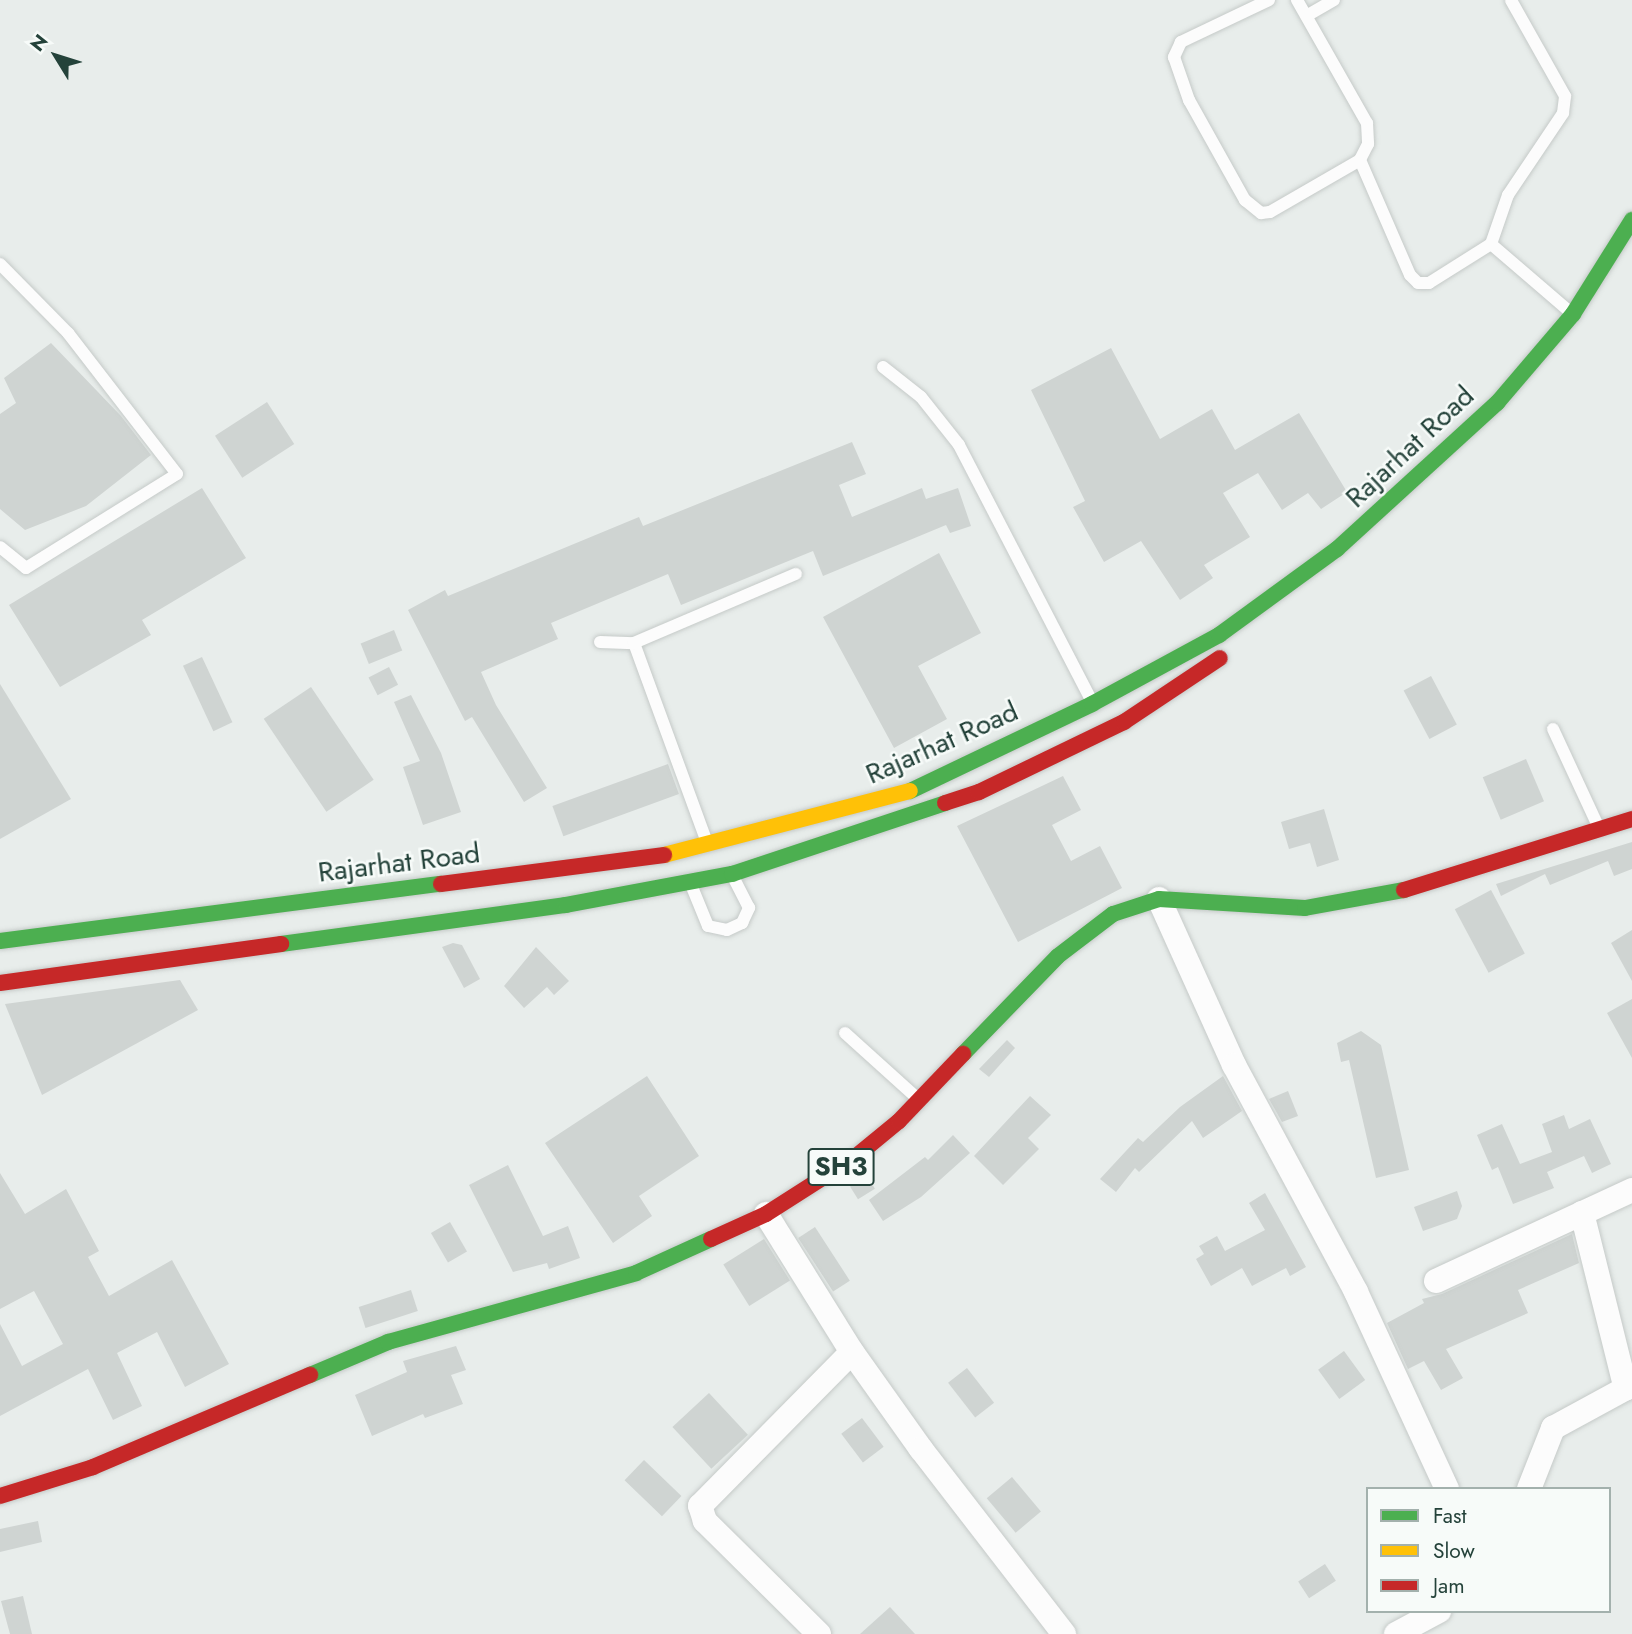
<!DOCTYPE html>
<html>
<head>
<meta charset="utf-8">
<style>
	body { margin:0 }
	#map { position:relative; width:1632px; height:1634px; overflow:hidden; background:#e8edeb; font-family:Jost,sans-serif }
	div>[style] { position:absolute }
	.building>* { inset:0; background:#cfd4d2; transform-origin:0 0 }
	.roads { filter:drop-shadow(0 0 2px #c5cac8) drop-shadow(0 0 2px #c5cac8) }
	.lane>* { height:12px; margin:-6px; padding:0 6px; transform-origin:6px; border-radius:6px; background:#fcfcfc }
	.street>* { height:24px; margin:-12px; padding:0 12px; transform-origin:12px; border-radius:12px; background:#fcfcfc }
	.fast>* { height:16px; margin:-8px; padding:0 8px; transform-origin:8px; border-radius:8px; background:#4caf50 }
	.slow>* { height:16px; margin:-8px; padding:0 8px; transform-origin:8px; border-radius:8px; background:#ffc107 }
	.jam>* { height:16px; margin:-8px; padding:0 8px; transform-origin:8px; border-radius:8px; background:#c62828 }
	span { translate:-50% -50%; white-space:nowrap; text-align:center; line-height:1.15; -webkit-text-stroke:5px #f7fbf9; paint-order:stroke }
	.shield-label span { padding:2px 5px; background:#f7fbf9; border:2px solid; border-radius:5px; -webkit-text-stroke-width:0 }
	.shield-label { font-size:26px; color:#24423a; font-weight:700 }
	.street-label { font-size:28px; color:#24423a }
	.legend { position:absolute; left:1366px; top:1487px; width:245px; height:126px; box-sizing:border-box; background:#f7fbf9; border:2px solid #a3b1ad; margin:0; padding:9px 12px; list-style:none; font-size:21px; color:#24423a }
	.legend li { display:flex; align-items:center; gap:14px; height:35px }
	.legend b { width:35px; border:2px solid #a3b1ad }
	.north { position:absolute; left:21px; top:21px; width:70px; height:70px; -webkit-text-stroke:5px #f7fbf9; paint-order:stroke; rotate:308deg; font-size:19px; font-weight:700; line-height:28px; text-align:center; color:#24423a }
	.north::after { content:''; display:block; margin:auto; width:24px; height:32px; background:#24423a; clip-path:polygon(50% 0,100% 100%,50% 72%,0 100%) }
</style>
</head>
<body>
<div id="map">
	<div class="building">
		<div style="clip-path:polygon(51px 343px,121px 416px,151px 455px,86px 506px,25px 530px,0 509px,0 414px,16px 403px,4px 378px)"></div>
		<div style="clip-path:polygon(1111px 348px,1160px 439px,1212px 409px,1235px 450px,1299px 413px,1347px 492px,1321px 509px,1308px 493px,1282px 510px,1258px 473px,1223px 493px,1250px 537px,1204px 565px,1213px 578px,1180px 600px,1141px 541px,1104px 562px,1073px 507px,1085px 501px,1031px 390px)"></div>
		<div style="left:267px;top:402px;width:50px;height:62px;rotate:57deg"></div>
		<div style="clip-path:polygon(852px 442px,866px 474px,839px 485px,852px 517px,922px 488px,926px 499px,958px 488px,971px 526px,950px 533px,946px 525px,823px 576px,813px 551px,681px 605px,668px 574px,551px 623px,558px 639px,481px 672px,496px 705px,547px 788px,524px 802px,472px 717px,465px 721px,408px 610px,445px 590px,448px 596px,639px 517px,643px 526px)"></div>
		<div style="clip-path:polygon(202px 488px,246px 558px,142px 620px,151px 635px,60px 687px,9px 605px)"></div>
		<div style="clip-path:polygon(939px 553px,981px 633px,918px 666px,947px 719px,894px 748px,823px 617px)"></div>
		<div style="left:394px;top:630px;width:22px;height:36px;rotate:68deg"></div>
		<div style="left:202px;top:657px;width:72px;height:21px;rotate:65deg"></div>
		<div style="left:389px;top:667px;width:20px;height:23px;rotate:63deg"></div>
		<div style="left:1431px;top:676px;width:55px;height:31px;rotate:62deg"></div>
		<div style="clip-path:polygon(0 684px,71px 799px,0 839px)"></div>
		<div style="left:311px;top:687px;width:112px;height:57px;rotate:56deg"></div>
		<div style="clip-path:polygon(411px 695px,441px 753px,461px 812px,423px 825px,403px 767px,420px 761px,394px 702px)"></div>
		<div style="left:1526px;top:759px;width:46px;height:47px;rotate:67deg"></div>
		<div style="left:668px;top:764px;width:32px;height:123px;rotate:70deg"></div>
		<div style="clip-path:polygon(1063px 776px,1081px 810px,1052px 825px,1071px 861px,1100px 846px,1122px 888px,1018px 942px,957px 826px)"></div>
		<div style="clip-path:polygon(1324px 809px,1339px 860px,1317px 867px,1310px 843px,1289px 849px,1281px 822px)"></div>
		<div style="clip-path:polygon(1632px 842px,1632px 869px,1614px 876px,1608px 861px,1550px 885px,1545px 874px,1501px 896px,1496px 884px)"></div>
		<div style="left:1491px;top:890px;width:72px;height:41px;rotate:62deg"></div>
		<div style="clip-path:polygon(1632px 930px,1632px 981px,1611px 943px)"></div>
		<div style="clip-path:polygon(453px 943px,462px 945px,480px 979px,464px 988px,442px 947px)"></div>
		<div style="clip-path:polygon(536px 947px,569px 981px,554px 995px,547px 987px,524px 1008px,504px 986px)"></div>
		<div style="clip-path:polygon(180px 980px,198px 1010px,42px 1095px,5px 1004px)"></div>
		<div style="clip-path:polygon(1632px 999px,1632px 1058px,1607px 1013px)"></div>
		<div style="clip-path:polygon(1361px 1031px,1381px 1045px,1409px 1170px,1376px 1178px,1349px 1060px,1341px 1062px,1337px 1043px)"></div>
		<div style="clip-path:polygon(1007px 1040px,1015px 1048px,989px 1077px,979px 1069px)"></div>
		<div style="clip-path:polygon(647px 1076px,699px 1156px,639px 1196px,652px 1216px,613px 1243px,545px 1143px)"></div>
		<div style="clip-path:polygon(1223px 1076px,1242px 1111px,1203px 1138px,1192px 1121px,1139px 1172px,1135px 1168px,1116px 1192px,1100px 1179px,1138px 1138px,1143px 1142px,1180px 1107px)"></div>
		<div style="clip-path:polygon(1288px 1091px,1298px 1116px,1282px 1122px,1269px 1099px)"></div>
		<div style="clip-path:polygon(1030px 1096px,1051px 1115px,1028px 1138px,1039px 1149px,1003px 1185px,974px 1156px)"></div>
		<div style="clip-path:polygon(1564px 1115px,1569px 1129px,1590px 1119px,1611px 1164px,1592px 1173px,1584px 1156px,1547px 1172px,1554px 1188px,1513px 1204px,1498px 1167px,1492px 1170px,1477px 1135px,1502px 1124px,1520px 1164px,1552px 1152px,1542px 1124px)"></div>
		<div style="clip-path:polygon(953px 1135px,970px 1153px,921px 1197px,883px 1221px,869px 1200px,925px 1157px,928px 1160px)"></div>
		<div style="clip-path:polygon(508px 1165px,543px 1236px,568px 1226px,580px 1258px,549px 1269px,547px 1263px,513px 1272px,469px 1185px)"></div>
		<div style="clip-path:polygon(0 1173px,25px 1214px,66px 1189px,99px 1251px,88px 1257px,109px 1296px,172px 1260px,229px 1364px,185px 1387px,157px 1332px,117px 1353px,142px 1406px,113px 1420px,88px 1369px,0 1416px,0 1324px,22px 1366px,63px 1344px,34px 1291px,0 1309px)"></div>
		<div style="left:867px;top:1176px;width:15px;height:20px;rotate:58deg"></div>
		<div style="clip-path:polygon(1457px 1191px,1462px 1206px,1457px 1219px,1423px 1231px,1414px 1207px)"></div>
		<div style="clip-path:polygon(1265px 1193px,1306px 1267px,1290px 1276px,1286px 1268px,1252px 1286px,1242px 1268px,1211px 1286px,1196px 1259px,1204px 1254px,1199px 1246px,1217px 1236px,1225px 1251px,1265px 1230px,1249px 1203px)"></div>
		<div style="left:450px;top:1222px;width:34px;height:22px;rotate:60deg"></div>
		<div style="left:815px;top:1227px;width:64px;height:20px;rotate:57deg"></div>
		<div style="clip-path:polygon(1572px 1234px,1579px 1263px,1518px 1290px,1528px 1313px,1446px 1349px,1463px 1378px,1441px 1390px,1424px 1361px,1408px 1369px,1387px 1323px,1424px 1303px,1422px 1299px,1442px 1294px)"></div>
		<div style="left:764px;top:1239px;width:49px;height:48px;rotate:58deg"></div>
		<div style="left:411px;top:1290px;width:22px;height:55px;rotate:72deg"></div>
		<div style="clip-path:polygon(456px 1346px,466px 1370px,451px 1375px,463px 1404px,425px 1418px,423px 1414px,372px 1436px,355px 1395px,407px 1372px,403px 1361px)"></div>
		<div style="left:1344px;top:1351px;width:36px;height:32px;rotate:54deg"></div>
		<div style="left:967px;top:1368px;width:44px;height:24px;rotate:52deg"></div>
		<div style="left:709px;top:1393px;width:57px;height:50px;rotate:47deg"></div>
		<div style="left:862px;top:1418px;width:36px;height:26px;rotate:53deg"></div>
		<div style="left:644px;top:1460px;width:52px;height:28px;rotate:44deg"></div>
		<div style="left:1012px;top:1477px;width:45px;height:33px;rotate:50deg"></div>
		<div style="clip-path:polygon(38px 1521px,42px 1542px,0 1552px,0 1529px)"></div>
		<div style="left:1325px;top:1564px;width:20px;height:32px;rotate:57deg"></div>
		<div style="clip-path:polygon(23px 1596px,32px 1634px,10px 1634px,1px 1601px)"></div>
		<div style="clip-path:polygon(890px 1607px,915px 1634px,860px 1634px)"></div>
	</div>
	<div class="roads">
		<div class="lane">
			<div style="left:1269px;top:0;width:98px;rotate:154.5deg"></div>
			<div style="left:1181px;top:42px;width:17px;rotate:115deg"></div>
			<div style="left:1174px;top:57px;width:46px;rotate:70.8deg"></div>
			<div style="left:1189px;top:100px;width:115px;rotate:60.8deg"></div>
			<div style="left:1245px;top:200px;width:21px;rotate:39deg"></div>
			<div style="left:1261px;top:213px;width:9px;rotate:-6deg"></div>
			<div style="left:1270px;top:212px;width:104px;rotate:-30deg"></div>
			<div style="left:1297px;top:0;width:142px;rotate:60.4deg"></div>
			<div style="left:1367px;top:123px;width:21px;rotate:87deg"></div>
			<div style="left:1368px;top:144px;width:18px;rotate:117deg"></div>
			<div style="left:1360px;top:160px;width:125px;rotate:66.5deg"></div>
			<div style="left:1410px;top:275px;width:11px;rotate:45deg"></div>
			<div style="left:1418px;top:283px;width:11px"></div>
			<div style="left:1429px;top:283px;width:73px;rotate:-32.2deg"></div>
			<div style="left:1491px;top:244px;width:104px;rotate:40.7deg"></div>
			<div style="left:1308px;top:15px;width:30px;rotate:-30deg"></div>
			<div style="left:1491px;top:244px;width:52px;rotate:-70.9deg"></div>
			<div style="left:1508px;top:195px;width:99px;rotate:-56.1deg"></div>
			<div style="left:1563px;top:113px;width:17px;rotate:-83deg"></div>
			<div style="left:1565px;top:96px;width:110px;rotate:-119.4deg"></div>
			<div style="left:0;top:264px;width:97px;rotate:45.4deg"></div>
			<div style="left:68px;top:333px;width:178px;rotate:52.3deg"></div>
			<div style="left:177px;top:474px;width:178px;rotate:148.1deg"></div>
			<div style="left:26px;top:568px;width:33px;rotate:-141deg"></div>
			<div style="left:883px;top:367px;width:48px;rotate:38.3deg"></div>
			<div style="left:921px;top:397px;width:61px;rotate:51.6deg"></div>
			<div style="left:959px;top:445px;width:287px;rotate:62.6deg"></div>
			<div style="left:600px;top:642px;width:34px;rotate:2deg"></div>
			<div style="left:634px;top:643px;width:213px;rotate:69.9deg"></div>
			<div style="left:634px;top:643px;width:176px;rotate:-23.1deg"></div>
			<div style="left:1553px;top:729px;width:107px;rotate:65.1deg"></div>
			<div style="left:692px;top:887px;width:42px;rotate:67.7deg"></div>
			<div style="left:708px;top:926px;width:19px;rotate:12deg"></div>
			<div style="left:727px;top:930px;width:17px;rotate:-25deg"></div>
			<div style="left:742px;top:923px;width:17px;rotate:-65deg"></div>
			<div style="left:749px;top:908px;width:34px;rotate:-117deg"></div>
			<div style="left:845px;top:1033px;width:97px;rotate:42.1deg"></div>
		</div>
		<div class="street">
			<div style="left:1159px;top:899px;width:182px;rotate:65.7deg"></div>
			<div style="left:1234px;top:1065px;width:258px;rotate:61.7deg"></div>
			<div style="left:1356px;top:1292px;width:217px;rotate:65.2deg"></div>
			<div style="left:1582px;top:1213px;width:181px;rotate:76deg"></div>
			<div style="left:766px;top:1214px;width:163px;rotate:58.1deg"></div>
			<div style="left:852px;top:1352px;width:119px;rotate:54.6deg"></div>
			<div style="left:921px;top:1449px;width:234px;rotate:52.3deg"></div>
			<div style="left:1436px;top:1281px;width:216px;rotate:-24.9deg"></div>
			<div style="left:1529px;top:1489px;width:66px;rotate:-68.5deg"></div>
			<div style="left:1553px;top:1428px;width:90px;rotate:-28.6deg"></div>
			<div style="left:819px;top:1634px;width:161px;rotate:-135.3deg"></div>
			<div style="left:705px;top:1521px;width:16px;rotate:-108deg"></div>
			<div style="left:700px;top:1506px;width:216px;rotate:-45.4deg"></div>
			<div style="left:1396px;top:1634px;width:49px;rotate:-28.1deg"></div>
		</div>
		<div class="fast">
			<div style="left:910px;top:791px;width:202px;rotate:-25.5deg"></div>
			<div style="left:1092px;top:704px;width:145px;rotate:-28.5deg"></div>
			<div style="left:1219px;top:635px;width:146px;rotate:-36.1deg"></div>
			<div style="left:1337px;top:549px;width:217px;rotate:-42.4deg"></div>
			<div style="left:1497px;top:403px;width:117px;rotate:-49.5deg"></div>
			<div style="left:1573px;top:314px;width:111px;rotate:-57.9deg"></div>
			<div style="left:0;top:941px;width:445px;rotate:-7.4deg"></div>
			<div style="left:281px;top:944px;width:288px;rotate:-7.8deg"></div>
			<div style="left:566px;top:905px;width:169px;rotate:-10.6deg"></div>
			<div style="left:732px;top:874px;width:225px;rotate:-18.4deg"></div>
			<div style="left:963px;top:1054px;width:136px;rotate:-45.9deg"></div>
			<div style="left:1058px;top:956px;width:69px;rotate:-37.4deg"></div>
			<div style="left:1113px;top:914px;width:48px;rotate:-18.1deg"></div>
			<div style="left:1159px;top:899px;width:146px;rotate:3.5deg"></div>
			<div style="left:1305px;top:908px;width:101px;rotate:-10.3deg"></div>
			<div style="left:310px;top:1375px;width:85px;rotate:-22.9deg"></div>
			<div style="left:388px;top:1342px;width:257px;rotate:-15.5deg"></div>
			<div style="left:636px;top:1273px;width:82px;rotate:-24.4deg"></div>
		</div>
		<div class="slow">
			<div style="left:664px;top:855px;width:254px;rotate:-14.6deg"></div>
		</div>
		<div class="jam">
			<div style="left:945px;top:803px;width:36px;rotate:-18deg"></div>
			<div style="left:979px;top:792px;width:161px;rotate:-25.8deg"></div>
			<div style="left:1124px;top:722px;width:115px;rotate:-33.7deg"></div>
			<div style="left:441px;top:884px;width:225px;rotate:-7.4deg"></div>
			<div style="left:1404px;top:890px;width:239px;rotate:-17.3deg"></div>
			<div style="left:0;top:983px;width:284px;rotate:-7.9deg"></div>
			<div style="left:711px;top:1239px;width:60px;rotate:-24.4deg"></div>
			<div style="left:766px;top:1214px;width:104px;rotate:-32.5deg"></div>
			<div style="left:854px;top:1158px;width:58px;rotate:-39.4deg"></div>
			<div style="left:899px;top:1121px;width:93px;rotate:-46.3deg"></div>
			<div style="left:0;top:1496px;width:97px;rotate:-17.3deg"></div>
			<div style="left:93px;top:1467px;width:236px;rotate:-23deg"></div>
		</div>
	</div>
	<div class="shield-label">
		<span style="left:841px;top:1167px">SH3</span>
	</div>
	<div class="street-label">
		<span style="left:1410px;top:447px;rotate:-43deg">Rajarhat Road</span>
		<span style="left:942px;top:743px;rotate:-24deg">Rajarhat Road</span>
		<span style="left:399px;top:863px;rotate:-7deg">Rajarhat Road</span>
	</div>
	<ul class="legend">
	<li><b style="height:9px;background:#4caf50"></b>Fast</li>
	<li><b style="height:9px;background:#ffc107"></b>Slow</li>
	<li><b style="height:9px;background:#c62828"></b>Jam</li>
	</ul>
	<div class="north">N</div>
</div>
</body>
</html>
